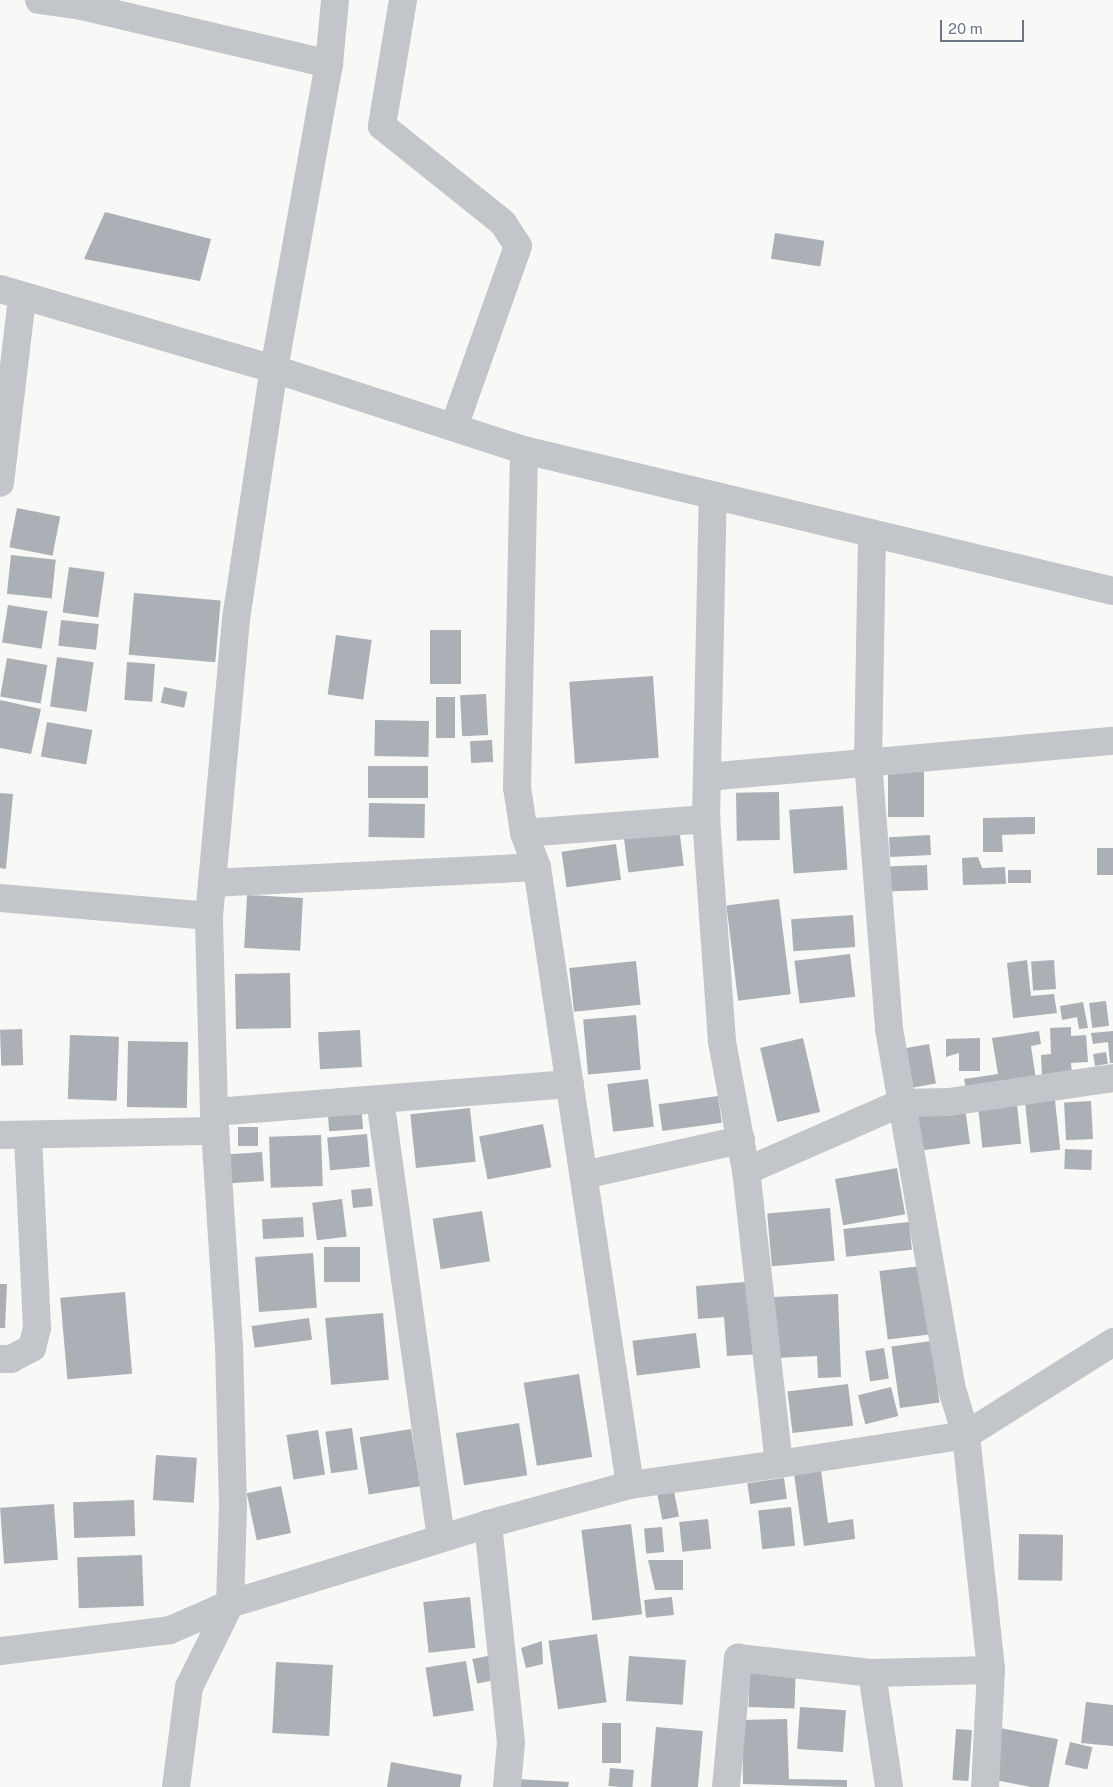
<!DOCTYPE html>
<html>
<head>
<meta charset="utf-8">
<style>
	body { margin:0 }
	#map { position:relative; width:1113px; height:1787px; overflow:hidden; background:#f8f8f6; font-family:"Public Sans",sans-serif }
	div>[style] { position:absolute }
	.building>* { inset:0; background:#aab0b6; transform-origin:0 0 }
	.minor>* { height:28px; margin:-14px; padding:0 14px; transform-origin:14px; border-radius:14px; background:#c2c5c9 }
	span { translate:-50% -50%; white-space:nowrap; text-align:center; line-height:1.15; -webkit-text-stroke:5px #fff; paint-order:stroke }
	.scale { position:absolute; left:940px; top:20px; width:84px; height:22px; box-sizing:border-box; border:2px solid #6a7685; border-top:0; padding-left:6px; font-size:15px; line-height:18px; white-space:nowrap; color:#6a7685; -webkit-text-stroke:4px #fff; paint-order:stroke }
</style>
</head>
<body>
<div id="map">
	<div class="building">
		<div style="clip-path:polygon(105px 212px,211px 239px,200px 281px,84px 259px)"></div>
		<div style="left:775px;top:233px;width:50px;height:26px;rotate:9deg"></div>
		<div style="left:17px;top:508px;width:44px;height:40px;rotate:11deg"></div>
		<div style="left:11px;top:555px;width:45px;height:39px;rotate:6deg"></div>
		<div style="left:69px;top:567px;width:36px;height:46px;rotate:8deg"></div>
		<div style="left:134px;top:593px;width:87px;height:62px;rotate:5deg"></div>
		<div style="left:8px;top:605px;width:40px;height:38px;rotate:9deg"></div>
		<div style="left:61px;top:620px;width:38px;height:26px;rotate:6deg"></div>
		<div style="left:430px;top:630px;width:31px;height:54px"></div>
		<div style="left:336px;top:635px;width:36px;height:60px;rotate:8deg"></div>
		<div style="left:57px;top:657px;width:37px;height:50px;rotate:8deg"></div>
		<div style="left:7px;top:658px;width:41px;height:39px;rotate:10deg"></div>
		<div style="left:127px;top:662px;width:28px;height:38px;rotate:4deg"></div>
		<div style="left:653px;top:676px;width:82px;height:84px;rotate:86deg"></div>
		<div style="left:164px;top:687px;width:24px;height:16px;rotate:12deg"></div>
		<div style="left:486px;top:694px;width:41px;height:26px;rotate:87deg"></div>
		<div style="left:436px;top:697px;width:19px;height:41px"></div>
		<div style="clip-path:polygon(0 700px,41px 709px,31px 754px,0 748px)"></div>
		<div style="left:375px;top:720px;width:54px;height:36px;rotate:1deg"></div>
		<div style="left:47px;top:722px;width:46px;height:35px;rotate:10deg"></div>
		<div style="left:492px;top:740px;width:22px;height:22px;rotate:87deg"></div>
		<div style="left:368px;top:766px;width:60px;height:32px"></div>
		<div style="left:888px;top:771px;width:36px;height:46px"></div>
		<div style="left:779px;top:792px;width:48px;height:43px;rotate:89deg"></div>
		<div style="clip-path:polygon(0 793px,13px 794px,6px 869px,0 868px)"></div>
		<div style="left:369px;top:803px;width:56px;height:34px;rotate:1deg"></div>
		<div style="left:843px;top:806px;width:64px;height:54px;rotate:86deg"></div>
		<div style="clip-path:polygon(1035px 817px,1035px 834px,1002px 835px,1003px 852px,983px 852px,983px 818px)"></div>
		<div style="left:679px;top:827px;width:39px;height:56px;rotate:83deg"></div>
		<div style="left:930px;top:835px;width:20px;height:41px;rotate:87deg"></div>
		<div style="left:616px;top:844px;width:36px;height:55px;rotate:82deg"></div>
		<div style="left:1113px;top:848px;width:27px;height:16px;rotate:90deg"></div>
		<div style="clip-path:polygon(978px 857px,982px 868px,1005px 867px,1006px 884px,963px 885px,962px 858px)"></div>
		<div style="left:927px;top:865px;width:25px;height:40px;rotate:88deg"></div>
		<div style="left:1008px;top:870px;width:23px;height:13px"></div>
		<div style="left:247px;top:895px;width:56px;height:53px;rotate:3deg"></div>
		<div style="left:779px;top:899px;width:96px;height:53px;rotate:83deg"></div>
		<div style="left:853px;top:915px;width:32px;height:62px;rotate:86deg"></div>
		<div style="left:850px;top:954px;width:43px;height:56px;rotate:83deg"></div>
		<div style="clip-path:polygon(1027px 960px,1031px 996px,1054px 994px,1057px 1013px,1013px 1018px,1007px 963px)"></div>
		<div style="left:1054px;top:960px;width:29px;height:23px;rotate:86deg"></div>
		<div style="left:636px;top:961px;width:44px;height:67px;rotate:84deg"></div>
		<div style="left:290px;top:973px;width:55px;height:55px;rotate:89deg"></div>
		<div style="left:1106px;top:1001px;width:25px;height:17px;rotate:83deg"></div>
		<div style="clip-path:polygon(1083px 1002px,1088px 1028px,1079px 1029px,1077px 1017px,1062px 1020px,1060px 1006px)"></div>
		<div style="left:636px;top:1015px;width:55px;height:53px;rotate:85deg"></div>
		<div style="clip-path:polygon(1071px 1027px,1071px 1036px,1086px 1035px,1088px 1062px,1071px 1063px,1072px 1075px,1042px 1077px,1041px 1055px,1051px 1054px,1050px 1028px)"></div>
		<div style="left:22px;top:1029px;width:36px;height:22px;rotate:88deg"></div>
		<div style="left:360px;top:1030px;width:37px;height:42px;rotate:87deg"></div>
		<div style="clip-path:polygon(1039px 1031px,1041px 1044px,1031px 1046px,1036px 1080px,967px 1092px,964px 1079px,998px 1074px,992px 1038px)"></div>
		<div style="clip-path:polygon(1113px 1031px,1113px 1063px,1110px 1063px,1108px 1042px,1093px 1044px,1091px 1033px)"></div>
		<div style="left:70px;top:1035px;width:49px;height:64px;rotate:2deg"></div>
		<div style="left:803px;top:1038px;width:76px;height:44px;rotate:77deg"></div>
		<div style="clip-path:polygon(980px 1038px,980px 1071px,959px 1071px,959px 1053px,946px 1057px,946px 1039px)"></div>
		<div style="left:128px;top:1041px;width:60px;height:66px;rotate:1deg"></div>
		<div style="left:929px;top:1044px;width:40px;height:23px;rotate:80deg"></div>
		<div style="left:1106px;top:1052px;width:12px;height:13px;rotate:81deg"></div>
		<div style="left:648px;top:1079px;width:48px;height:41px;rotate:83deg"></div>
		<div style="left:718px;top:1096px;width:27px;height:60px;rotate:82deg"></div>
		<div style="left:1055px;top:1100px;width:50px;height:30px;rotate:84deg"></div>
		<div style="left:1091px;top:1101px;width:38px;height:27px;rotate:87deg"></div>
		<div style="left:1017px;top:1104px;width:40px;height:39px;rotate:84deg"></div>
		<div style="left:470px;top:1108px;width:54px;height:60px;rotate:84deg"></div>
		<div style="left:965px;top:1108px;width:36px;height:49px;rotate:82deg"></div>
		<div style="left:362px;top:1114px;width:15px;height:34px;rotate:86deg"></div>
		<div style="left:543px;top:1124px;width:44px;height:65px;rotate:79deg"></div>
		<div style="left:238px;top:1127px;width:20px;height:19px"></div>
		<div style="left:367px;top:1134px;width:33px;height:40px;rotate:85deg"></div>
		<div style="left:321px;top:1135px;width:51px;height:52px;rotate:88deg"></div>
		<div style="left:1065px;top:1149px;width:27px;height:20px;rotate:2deg"></div>
		<div style="left:262px;top:1152px;width:29px;height:33px;rotate:86deg"></div>
		<div style="left:897px;top:1168px;width:47px;height:63px;rotate:80deg"></div>
		<div style="left:371px;top:1188px;width:18px;height:20px;rotate:84deg"></div>
		<div style="left:342px;top:1199px;width:38px;height:30px;rotate:83deg"></div>
		<div style="left:830px;top:1208px;width:53px;height:63px;rotate:85deg"></div>
		<div style="left:482px;top:1211px;width:51px;height:50px;rotate:81deg"></div>
		<div style="left:303px;top:1217px;width:20px;height:41px;rotate:87deg"></div>
		<div style="left:909px;top:1222px;width:28px;height:66px;rotate:84deg"></div>
		<div style="left:324px;top:1247px;width:36px;height:35px"></div>
		<div style="left:313px;top:1253px;width:55px;height:58px;rotate:86deg"></div>
		<div style="left:921px;top:1266px;width:69px;height:42px;rotate:83deg"></div>
		<div style="clip-path:polygon(757px 1281px,762px 1354px,727px 1356px,724px 1317px,698px 1319px,696px 1286px)"></div>
		<div style="clip-path:polygon(0 1284px,7px 1284px,5px 1328px,0 1328px)"></div>
		<div style="left:125px;top:1292px;width:82px;height:65px;rotate:85deg"></div>
		<div style="clip-path:polygon(838px 1294px,841px 1377px,818px 1378px,817px 1356px,776px 1358px,773px 1297px)"></div>
		<div style="left:383px;top:1313px;width:67px;height:58px;rotate:85deg"></div>
		<div style="left:309px;top:1318px;width:22px;height:58px;rotate:82deg"></div>
		<div style="left:696px;top:1333px;width:35px;height:64px;rotate:83deg"></div>
		<div style="left:931px;top:1341px;width:62px;height:40px;rotate:82deg"></div>
		<div style="left:884px;top:1348px;width:31px;height:19px;rotate:81deg"></div>
		<div style="left:579px;top:1374px;width:84px;height:56px;rotate:81deg"></div>
		<div style="left:848px;top:1384px;width:42px;height:61px;rotate:83deg"></div>
		<div style="left:891px;top:1387px;width:30px;height:34px;rotate:76deg"></div>
		<div style="left:519px;top:1423px;width:53px;height:64px;rotate:81deg"></div>
		<div style="left:352px;top:1428px;width:42px;height:27px;rotate:82deg"></div>
		<div style="left:411px;top:1429px;width:58px;height:52px;rotate:81deg"></div>
		<div style="left:318px;top:1430px;width:45px;height:32px;rotate:81deg"></div>
		<div style="left:156px;top:1455px;width:41px;height:45px;rotate:4deg"></div>
		<div style="clip-path:polygon(821px 1470px,828px 1523px,853px 1519px,855px 1539px,804px 1546px,794px 1474px)"></div>
		<div style="left:784px;top:1478px;width:21px;height:37px;rotate:82deg"></div>
		<div style="left:281px;top:1486px;width:48px;height:35px;rotate:78deg"></div>
		<div style="left:673px;top:1486px;width:31px;height:17px;rotate:79deg"></div>
		<div style="left:134px;top:1500px;width:36px;height:61px;rotate:88deg"></div>
		<div style="left:54px;top:1504px;width:56px;height:54px;rotate:86deg"></div>
		<div style="left:791px;top:1507px;width:39px;height:33px;rotate:84deg"></div>
		<div style="left:708px;top:1519px;width:30px;height:29px;rotate:84deg"></div>
		<div style="left:631px;top:1524px;width:91px;height:50px;rotate:83deg"></div>
		<div style="left:662px;top:1527px;width:25px;height:18px;rotate:85deg"></div>
		<div style="left:1019px;top:1534px;width:44px;height:46px;rotate:1deg"></div>
		<div style="left:142px;top:1555px;width:51px;height:65px;rotate:88deg"></div>
		<div style="clip-path:polygon(648px 1560px,683px 1560px,683px 1590px,655px 1590px)"></div>
		<div style="left:470px;top:1597px;width:51px;height:47px;rotate:84deg"></div>
		<div style="left:672px;top:1597px;width:18px;height:28px;rotate:84deg"></div>
		<div style="left:597px;top:1634px;width:69px;height:49px;rotate:82deg"></div>
		<div style="clip-path:polygon(542px 1641px,543px 1664px,526px 1668px,521px 1648px)"></div>
		<div style="left:493px;top:1655px;width:25px;height:21px;rotate:79deg"></div>
		<div style="left:629px;top:1656px;width:57px;height:45px;rotate:4deg"></div>
		<div style="left:466px;top:1661px;width:50px;height:41px;rotate:81deg"></div>
		<div style="left:276px;top:1662px;width:57px;height:71px;rotate:3deg"></div>
		<div style="left:750px;top:1664px;width:46px;height:43px;rotate:2deg"></div>
		<div style="clip-path:polygon(1086px 1702px,1113px 1705px,1113px 1746px,1081px 1743px)"></div>
		<div style="left:800px;top:1707px;width:46px;height:42px;rotate:4deg"></div>
		<div style="clip-path:polygon(787px 1719px,789px 1779px,847px 1780px,847px 1787px,743px 1784px,742px 1720px)"></div>
		<div style="left:602px;top:1723px;width:19px;height:40px"></div>
		<div style="left:656px;top:1727px;width:47px;height:60px;rotate:5deg"></div>
		<div style="left:1000px;top:1728px;width:59px;height:52px;rotate:11deg"></div>
		<div style="left:956px;top:1729px;width:16px;height:51px;rotate:4deg"></div>
		<div style="left:1070px;top:1742px;width:23px;height:23px;rotate:13deg"></div>
		<div style="clip-path:polygon(391px 1762px,462px 1775px,460px 1787px,387px 1787px)"></div>
		<div style="left:610px;top:1768px;width:24px;height:18px;rotate:5deg"></div>
		<div style="clip-path:polygon(517px 1779px,569px 1782px,568px 1787px,516px 1787px)"></div>
	</div>
	<div class="minor">
		<div style="left:39px;top:0;width:43px;rotate:7.9deg"></div>
		<div style="left:82px;top:6px;width:254px;rotate:13.2deg"></div>
		<div style="left:403px;top:0;width:128px;rotate:99.5deg"></div>
		<div style="left:382px;top:126px;width:155px;rotate:38.7deg"></div>
		<div style="left:503px;top:223px;width:27px;rotate:57deg"></div>
		<div style="left:518px;top:246px;width:192px;rotate:109.5deg"></div>
		<div style="left:0;top:289px;width:285px;rotate:16.3deg"></div>
		<div style="left:274px;top:369px;width:263px;rotate:18deg"></div>
		<div style="left:524px;top:450px;width:606px;rotate:13.46deg"></div>
		<div style="left:0;top:483px;width:186px;rotate:-83.2deg"></div>
		<div style="left:872px;top:534px;width:227px;rotate:91deg"></div>
		<div style="left:868px;top:761px;width:269px;rotate:85.5deg"></div>
		<div style="left:889px;top:1029px;width:362px;rotate:80.1deg"></div>
		<div style="left:951px;top:1386px;width:51px;rotate:73deg"></div>
		<div style="left:966px;top:1435px;width:236px;rotate:83.9deg"></div>
		<div style="left:991px;top:1670px;width:117px;rotate:92.9deg"></div>
		<div style="left:707px;top:777px;width:408px;rotate:-5.1deg"></div>
		<div style="left:524px;top:833px;width:183px;rotate:-4.4deg"></div>
		<div style="left:212px;top:883px;width:325px;rotate:-2.8deg"></div>
		<div style="left:0;top:898px;width:210px;rotate:4.9deg"></div>
		<div style="left:380px;top:1099px;width:443px;rotate:82.1deg"></div>
		<div style="left:214px;top:1112px;width:357px;rotate:-4.5deg"></div>
		<div style="left:0;top:1135px;width:215px;rotate:-1.1deg"></div>
		<div style="left:746px;top:1171px;width:169px;rotate:-23.7deg"></div>
		<div style="left:901px;top:1103px;width:48px;rotate:-1.2deg"></div>
		<div style="left:949px;top:1102px;width:166px;rotate:-8.3deg"></div>
		<div style="left:584px;top:1175px;width:161px;rotate:-12.6deg"></div>
		<div style="left:0;top:1359px;width:11px"></div>
		<div style="left:11px;top:1359px;width:24px;rotate:-28deg"></div>
		<div style="left:32px;top:1348px;width:21px;rotate:-76deg"></div>
		<div style="left:37px;top:1328px;width:193px;rotate:-92.7deg"></div>
		<div style="left:779px;top:1464px;width:189px;rotate:-8.8deg"></div>
		<div style="left:966px;top:1435px;width:174px;rotate:-32.3deg"></div>
		<div style="left:630px;top:1485px;width:150px;rotate:-8deg"></div>
		<div style="left:779px;top:1464px;width:295px;rotate:-96.4deg"></div>
		<div style="left:746px;top:1171px;width:132px;rotate:-100.5deg"></div>
		<div style="left:722px;top:1041px;width:223px;rotate:-94.1deg"></div>
		<div style="left:706px;top:819px;width:324px;rotate:-88.8deg"></div>
		<div style="left:488px;top:1524px;width:219px;rotate:84deg"></div>
		<div style="left:511px;top:1742px;width:45px;rotate:95.1deg"></div>
		<div style="left:0;top:1651px;width:171px;rotate:-7deg"></div>
		<div style="left:170px;top:1630px;width:65px;rotate:-23.4deg"></div>
		<div style="left:230px;top:1604px;width:270px;rotate:-17.2deg"></div>
		<div style="left:488px;top:1524px;width:147px;rotate:-15.4deg"></div>
		<div style="left:630px;top:1485px;width:625px;rotate:-98.56deg"></div>
		<div style="left:537px;top:867px;width:36px;rotate:-111deg"></div>
		<div style="left:524px;top:833px;width:47px;rotate:-98.7deg"></div>
		<div style="left:517px;top:787px;width:337px;rotate:-88.8deg"></div>
		<div style="left:872px;top:1673px;width:115px;rotate:81.5deg"></div>
		<div style="left:176px;top:1787px;width:101px;rotate:-82.6deg"></div>
		<div style="left:189px;top:1687px;width:93px;rotate:-63.7deg"></div>
		<div style="left:230px;top:1604px;width:97px;rotate:-88.2deg"></div>
		<div style="left:233px;top:1507px;width:162px;rotate:-91.4deg"></div>
		<div style="left:229px;top:1345px;width:233px;rotate:-93.7deg"></div>
		<div style="left:214px;top:1112px;width:196px;rotate:-91.5deg"></div>
		<div style="left:209px;top:916px;width:298px;rotate:-84.8deg"></div>
		<div style="left:236px;top:619px;width:253px;rotate:-81.4deg"></div>
		<div style="left:274px;top:369px;width:310px;rotate:-79.8deg"></div>
		<div style="left:329px;top:64px;width:64px;rotate:-84.6deg"></div>
		<div style="left:726px;top:1787px;width:130px;rotate:-84.7deg"></div>
		<div style="left:738px;top:1658px;width:135px;rotate:6.4deg"></div>
		<div style="left:872px;top:1673px;width:119px;rotate:-1.4deg"></div>
	</div>
	<div class="scale">20 m</div>
</div>
</body>
</html>
